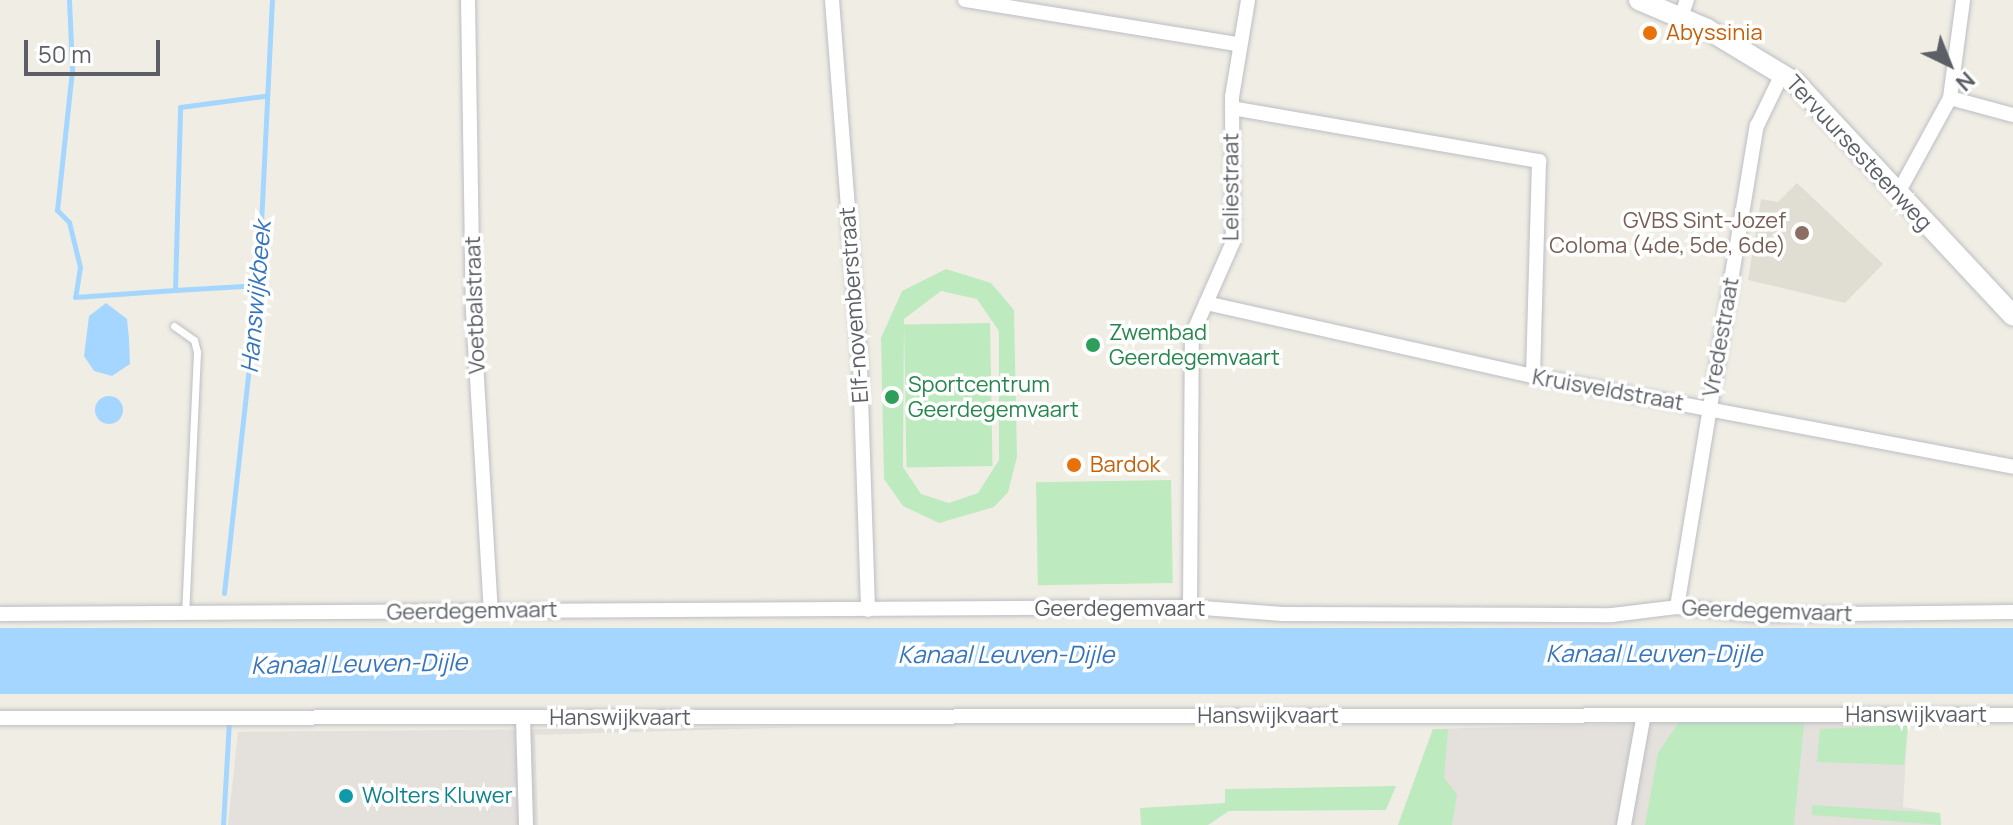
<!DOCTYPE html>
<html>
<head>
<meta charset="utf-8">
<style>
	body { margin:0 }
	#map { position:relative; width:2013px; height:825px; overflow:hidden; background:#f0eee4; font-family:Manrope,sans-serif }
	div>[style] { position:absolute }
	.industrial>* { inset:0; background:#e4e1dc }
	.education>* { inset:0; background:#e0ddd3 }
	.green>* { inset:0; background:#beeabf; transform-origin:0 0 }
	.water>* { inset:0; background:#a5d6ff; transform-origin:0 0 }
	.round { border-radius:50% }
	.stream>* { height:5px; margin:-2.5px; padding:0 2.5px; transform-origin:2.5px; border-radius:2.5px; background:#a5d6ff }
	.roads { filter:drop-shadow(0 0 2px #bcbec4) drop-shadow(0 0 2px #bcbec4) }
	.lane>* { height:7px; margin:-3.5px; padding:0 3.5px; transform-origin:3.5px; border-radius:3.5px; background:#fff }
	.street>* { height:14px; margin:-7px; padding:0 7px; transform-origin:7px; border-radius:7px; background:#fff }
	.secondary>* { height:20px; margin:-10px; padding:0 10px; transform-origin:10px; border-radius:10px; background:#fff }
	.dots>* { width:22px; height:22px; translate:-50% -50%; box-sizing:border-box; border:4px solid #fff; border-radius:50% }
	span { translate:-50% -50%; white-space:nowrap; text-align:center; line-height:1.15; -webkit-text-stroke:7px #fff; paint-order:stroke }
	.food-label { font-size:22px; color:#c56008 }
	.left { translate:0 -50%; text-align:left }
	.street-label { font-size:22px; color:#5c6066 }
	.education-label { font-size:22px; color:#785e54 }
	.right { translate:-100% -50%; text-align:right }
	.leisure-label { font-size:22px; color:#27864d }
	.culture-label { font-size:22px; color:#0d838f }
	.water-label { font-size:24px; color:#3675bd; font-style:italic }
	.north { position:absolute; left:1909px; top:24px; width:80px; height:80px; -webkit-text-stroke:6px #fff; paint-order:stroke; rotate:137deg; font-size:22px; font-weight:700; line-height:32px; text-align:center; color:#5c6066 }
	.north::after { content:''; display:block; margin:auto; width:28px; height:36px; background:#5c6066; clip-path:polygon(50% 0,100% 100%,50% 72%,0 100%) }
	.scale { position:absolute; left:24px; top:40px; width:136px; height:36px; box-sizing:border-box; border:4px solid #5c6066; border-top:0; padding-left:10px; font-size:24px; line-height:28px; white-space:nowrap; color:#5c6066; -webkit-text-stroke:6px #fff; paint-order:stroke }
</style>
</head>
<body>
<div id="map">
	<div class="industrial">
		<div style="clip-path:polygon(1679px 722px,1908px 722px,1903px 807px,1940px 813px,1941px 825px,1398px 825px,1433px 729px)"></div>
		<div style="clip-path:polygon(802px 727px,535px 735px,538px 825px,228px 825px,238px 732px)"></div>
	</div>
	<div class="education">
		<div style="clip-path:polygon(1797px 183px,1883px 264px,1845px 303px,1748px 280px,1761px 199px,1778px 202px)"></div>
	</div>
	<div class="green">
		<div style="clip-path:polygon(evenodd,946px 269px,991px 283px,1014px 310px,1017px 457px,1008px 492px,994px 507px,939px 523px,903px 506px,884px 479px,881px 338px,902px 291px,946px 269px,941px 291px,977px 299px,999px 331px,999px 460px,978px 493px,949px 503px,921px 494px,903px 467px,904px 319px,941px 291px)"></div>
		<div style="left:990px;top:323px;width:143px;height:86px;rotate:89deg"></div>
		<div style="left:1171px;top:480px;width:103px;height:135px;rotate:89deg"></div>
		<div style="clip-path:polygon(1805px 715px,1794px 825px,1645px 825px,1658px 753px,1679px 722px)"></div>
		<div style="clip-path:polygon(1908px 725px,1904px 765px,1817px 762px,1820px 729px)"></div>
		<div style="clip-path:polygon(1433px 729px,1448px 729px,1444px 778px,1457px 794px,1452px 825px,1398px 825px)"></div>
		<div style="clip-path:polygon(1396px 786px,1386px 810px,1229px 811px,1208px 825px,1141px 825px,1140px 808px,1225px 803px,1225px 789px)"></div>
		<div style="clip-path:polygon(1812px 805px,1940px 813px,1941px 825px,1812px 815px)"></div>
	</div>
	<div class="water">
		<div style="clip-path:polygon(106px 303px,127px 319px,129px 339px,130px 364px,112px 376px,94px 371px,84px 356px,89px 316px)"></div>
		<div class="round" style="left:95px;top:396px;width:28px;height:28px"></div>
		<div style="left:2013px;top:628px;width:66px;height:2013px;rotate:90deg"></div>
	</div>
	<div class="stream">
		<div style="left:69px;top:0;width:70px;rotate:87.5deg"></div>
		<div style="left:72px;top:70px;width:141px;rotate:96.1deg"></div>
		<div style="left:57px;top:210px;width:17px;rotate:45deg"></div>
		<div style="left:69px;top:222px;width:46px;rotate:76.3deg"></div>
		<div style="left:80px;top:267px;width:30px;rotate:99deg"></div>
		<div style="left:75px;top:297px;width:100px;rotate:-4deg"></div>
		<div style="left:258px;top:285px;width:83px;rotate:176.6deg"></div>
		<div style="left:175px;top:290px;width:183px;rotate:-88.4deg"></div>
		<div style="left:180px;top:107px;width:85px;rotate:-7.5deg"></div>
		<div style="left:224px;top:593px;width:310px;rotate:-83.7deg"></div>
		<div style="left:258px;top:285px;width:285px;rotate:-87.2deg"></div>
		<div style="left:223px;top:825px;width:104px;rotate:-86.7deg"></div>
	</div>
	<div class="roads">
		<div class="lane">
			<div style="left:174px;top:326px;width:24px;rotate:35deg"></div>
			<div style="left:194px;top:340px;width:12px;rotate:76deg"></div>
			<div style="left:197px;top:352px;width:261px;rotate:92.6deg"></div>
		</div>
		<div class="street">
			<div style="left:468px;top:0;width:311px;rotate:89.1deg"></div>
			<div style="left:473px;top:311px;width:300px;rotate:86.6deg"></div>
			<div style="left:832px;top:0;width:367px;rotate:85.6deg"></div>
			<div style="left:860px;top:366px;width:244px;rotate:88.1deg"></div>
			<div style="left:965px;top:0;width:276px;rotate:9.2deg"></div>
			<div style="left:1681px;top:17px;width:18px;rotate:-71deg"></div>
			<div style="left:1950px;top:98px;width:65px;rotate:15.1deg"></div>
			<div style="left:1232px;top:108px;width:312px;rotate:9.8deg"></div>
			<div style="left:1539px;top:161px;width:215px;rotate:91.6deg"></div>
			<div style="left:1898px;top:193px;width:108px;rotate:-61.3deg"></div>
			<div style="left:1950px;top:98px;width:99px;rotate:-82.4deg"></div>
			<div style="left:1206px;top:303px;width:335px;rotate:12.6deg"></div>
			<div style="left:1533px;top:376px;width:489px;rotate:10.7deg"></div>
			<div style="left:1190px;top:607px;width:272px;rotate:-89.6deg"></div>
			<div style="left:1192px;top:335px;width:102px;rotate:-66.2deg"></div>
			<div style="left:1233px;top:242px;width:145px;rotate:-90.4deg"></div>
			<div style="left:1232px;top:97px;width:98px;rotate:-80.6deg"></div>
			<div style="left:1677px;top:607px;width:488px;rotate:-80.6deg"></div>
			<div style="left:1757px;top:126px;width:60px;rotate:-64.3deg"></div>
			<div style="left:0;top:614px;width:1190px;rotate:-0.34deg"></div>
			<div style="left:1190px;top:607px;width:93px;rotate:4.3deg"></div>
			<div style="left:1283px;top:614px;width:329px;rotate:0.2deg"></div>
			<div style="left:1612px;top:615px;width:65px;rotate:-7deg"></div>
			<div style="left:1677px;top:607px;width:83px;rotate:5.5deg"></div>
			<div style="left:1760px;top:615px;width:253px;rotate:-0.7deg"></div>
			<div style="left:0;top:718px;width:2013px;rotate:-0.09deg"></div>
			<div style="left:523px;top:718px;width:107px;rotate:88.4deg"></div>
			<div style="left:1624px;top:825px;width:108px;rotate:-79.8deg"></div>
		</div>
		<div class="secondary">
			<div style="left:1639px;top:0;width:74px;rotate:23.1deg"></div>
			<div style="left:1707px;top:29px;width:104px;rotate:31.2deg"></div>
			<div style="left:1796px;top:83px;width:318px;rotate:47deg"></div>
		</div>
	</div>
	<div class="dots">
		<div style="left:1650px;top:33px;background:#e8710a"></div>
		<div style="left:1802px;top:233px;background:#8d6e63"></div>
		<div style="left:1093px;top:345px;background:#2e9e5b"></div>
		<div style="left:892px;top:397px;background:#2e9e5b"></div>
		<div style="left:1074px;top:465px;background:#e8710a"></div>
		<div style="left:346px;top:796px;background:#0f9aa8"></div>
	</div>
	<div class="food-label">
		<span class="left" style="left:1666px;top:33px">Abyssinia</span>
		<span class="left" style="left:1090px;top:465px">Bardok</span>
	</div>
	<div class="street-label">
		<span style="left:1859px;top:153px;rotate:47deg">Tervuursesteenweg</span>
		<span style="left:1231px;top:187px;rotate:-90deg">Leliestraat</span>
		<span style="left:475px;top:305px;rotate:-92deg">Voetbalstraat</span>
		<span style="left:854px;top:305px;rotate:-94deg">Elf-novemberstraat</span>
		<span style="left:1721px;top:337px;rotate:-80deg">Vredestraat</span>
		<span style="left:1608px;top:390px;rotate:10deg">Kruisveldstraat</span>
		<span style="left:1120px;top:609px">Geerdegemvaart</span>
		<span style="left:472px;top:611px;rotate:-1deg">Geerdegemvaart</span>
		<span style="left:1767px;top:611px;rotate:2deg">Geerdegemvaart</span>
		<span style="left:1916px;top:715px">Hanswijkvaart</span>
		<span style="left:1268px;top:716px">Hanswijkvaart</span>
		<span style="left:620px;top:718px">Hanswijkvaart</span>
	</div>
	<div class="education-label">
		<span class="right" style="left:1786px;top:233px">GVBS Sint-Jozef<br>Coloma (4de, 5de, 6de)</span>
	</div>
	<div class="leisure-label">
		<span class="left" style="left:1109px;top:345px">Zwembad<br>Geerdegemvaart</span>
		<span class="left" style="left:908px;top:397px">Sportcentrum<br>Geerdegemvaart</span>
	</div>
	<div class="culture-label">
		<span class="left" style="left:362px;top:796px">Wolters Kluwer</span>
	</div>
	<div class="water-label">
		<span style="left:255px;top:297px;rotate:-85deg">Hanswijkbeek</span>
		<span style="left:1654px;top:653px">Kanaal Leuven-Dijle</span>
		<span style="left:1006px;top:654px">Kanaal Leuven-Dijle</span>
		<span style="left:359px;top:663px;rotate:-1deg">Kanaal Leuven-Dijle</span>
	</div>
	<div class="north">N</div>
	<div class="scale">50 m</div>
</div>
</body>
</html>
